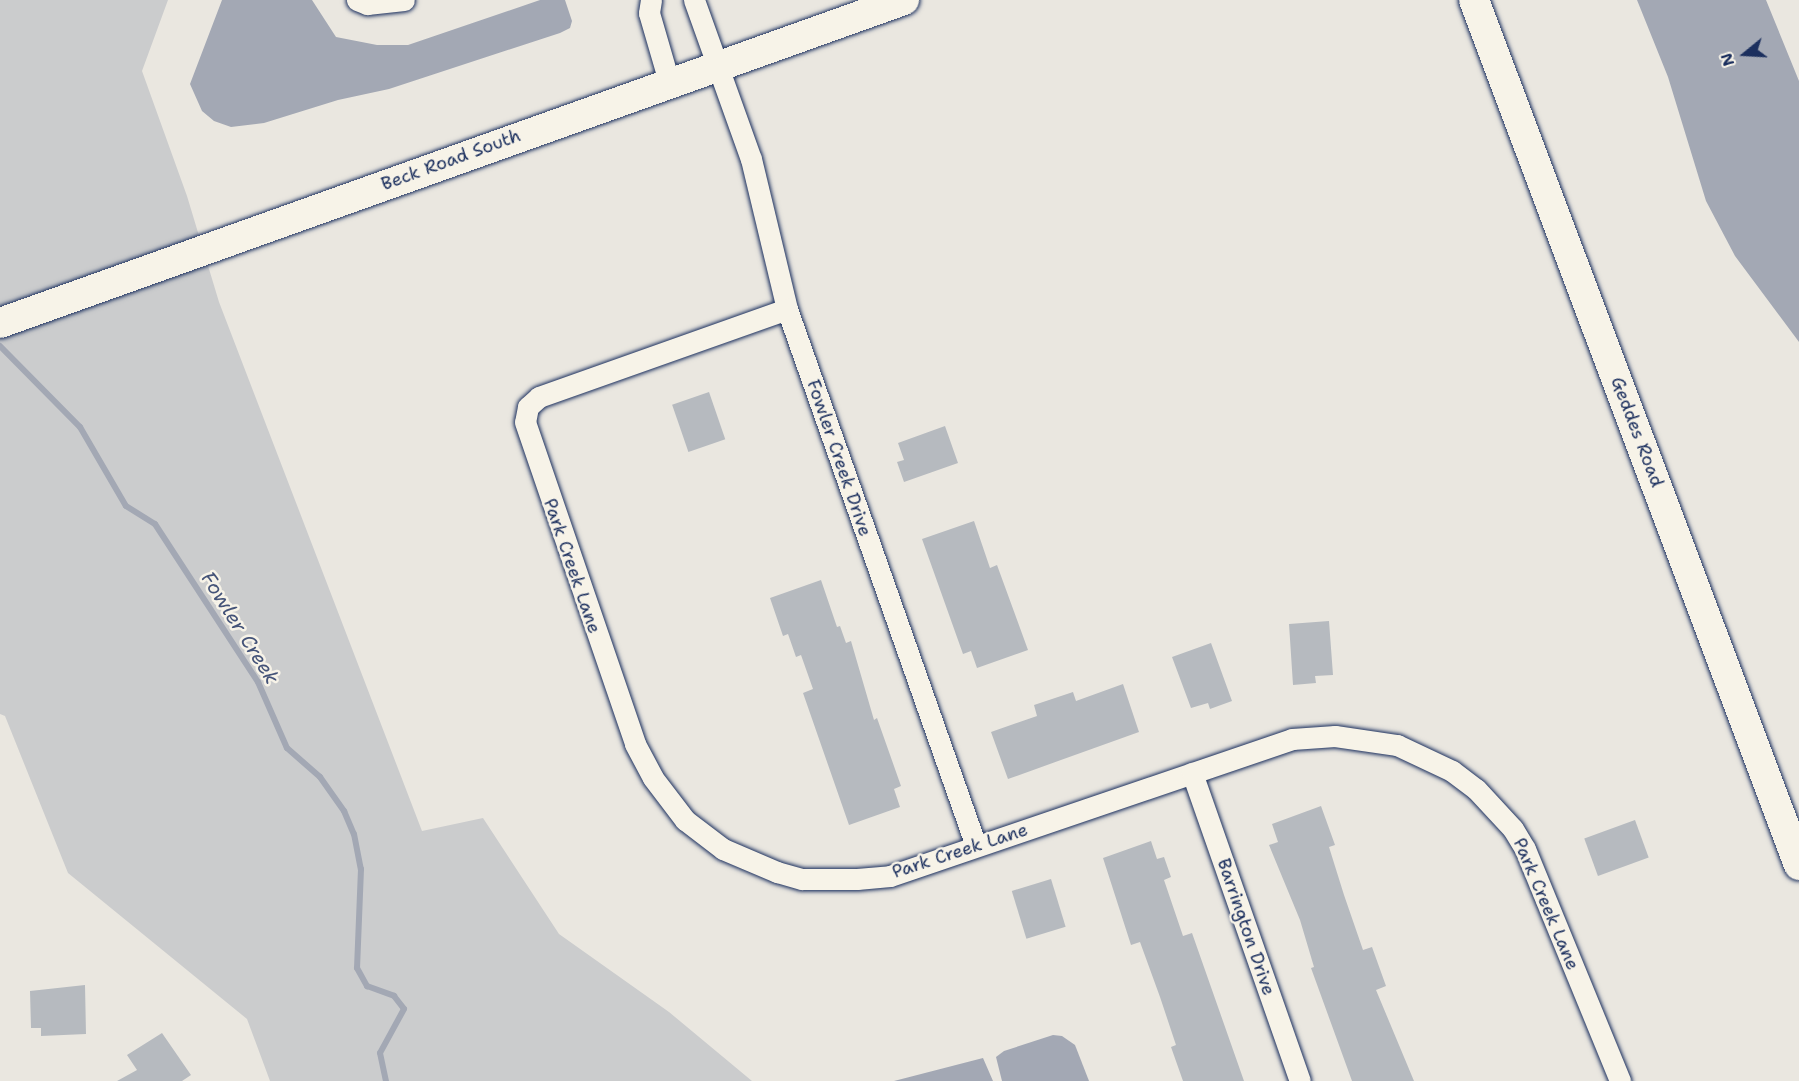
<!DOCTYPE html>
<html>
<head>
<meta charset="utf-8">
<style>
	body { margin:0 }
	#map { position:relative; width:1799px; height:1081px; overflow:hidden; background:#eae7e0; font-family:"Shantell Sans",sans-serif }
	div>[style] { position:absolute }
	.green>* { inset:0; background:#cbcccd }
	.water>* { inset:0; background:#a3a8b4 }
	.stream>* { height:6px; margin:-3px; padding:0 3px; transform-origin:3px; border-radius:3px; background:#a3a8b4 }
	.building>* { inset:0; background:#b6babf; transform-origin:0 0 }
	.roads { filter:drop-shadow(0 0 2px #1b2f5e) drop-shadow(0 0 2px #1b2f5e) }
	.street>* { height:21px; margin:-10.5px; padding:0 10.5px; transform-origin:10.5px; border-radius:10.5px; background:#f7f3e8 }
	.secondary>* { height:30px; margin:-15px; padding:0 15px; transform-origin:15px; border-radius:15px; background:#f7f3e8 }
	span { translate:-50% -50%; white-space:nowrap; text-align:center; line-height:1.15; -webkit-text-stroke:5px #f7f3e8; paint-order:stroke }
	.street-label { font-size:18px; color:#1b2f5e }
	.water-label { font-size:20px; color:#445378; font-style:italic }
	.north { position:absolute; left:1715px; top:24px; width:60px; height:60px; -webkit-text-stroke:4px #f7f3e8; paint-order:stroke; rotate:252deg; font-size:16px; font-weight:700; line-height:24px; text-align:center; color:#1b2f5e }
	.north::after { content:''; display:block; margin:auto; width:21px; height:27px; background:#1b2f5e; clip-path:polygon(50% 0,100% 100%,50% 72%,0 100%) }
</style>
</head>
<body>
<div id="map">
	<div class="green">
		<div style="clip-path:polygon(0 0,168px 0,142px 71px,187px 196px,219px 302px,422px 831px,483px 818px,559px 934px,669px 1012px,752px 1081px,270px 1081px,247px 1019px,68px 873px,5px 716px,0 714px)"></div>
	</div>
	<div class="water">
		<div style="clip-path:polygon(222px 0,312px 0,336px 37px,377px 45px,408px 45px,540px 0,565px 0,572px 21px,570px 28px,560px 33px,389px 89px,338px 100px,264px 123px,231px 127px,214px 121px,202px 111px,190px 84px)"></div>
		<div style="clip-path:polygon(1637px 0,1766px 0,1799px 81px,1799px 342px,1735px 256px,1706px 201px,1668px 77px)"></div>
		<div style="clip-path:polygon(1053px 1035px,1062px 1036px,1075px 1045px,1089px 1081px,1002px 1081px,996px 1057px,1004px 1051px)"></div>
		<div style="clip-path:polygon(983px 1058px,993px 1081px,884px 1081px,894px 1081px)"></div>
	</div>
	<div class="stream">
		<div style="left:0;top:346px;width:114px;rotate:45.4deg"></div>
		<div style="left:80px;top:427px;width:91px;rotate:59.8deg"></div>
		<div style="left:126px;top:506px;width:34px;rotate:32deg"></div>
		<div style="left:155px;top:524px;width:189px;rotate:56.9deg"></div>
		<div style="left:258px;top:682px;width:72px;rotate:66.3deg"></div>
		<div style="left:287px;top:748px;width:44px;rotate:41.3deg"></div>
		<div style="left:320px;top:777px;width:42px;rotate:54.8deg"></div>
		<div style="left:344px;top:811px;width:25px;rotate:67deg"></div>
		<div style="left:354px;top:834px;width:36px;rotate:79deg"></div>
		<div style="left:361px;top:869px;width:99px;rotate:92.3deg"></div>
		<div style="left:357px;top:968px;width:21px;rotate:61deg"></div>
		<div style="left:367px;top:986px;width:29px;rotate:20deg"></div>
		<div style="left:394px;top:996px;width:16px;rotate:52deg"></div>
		<div style="left:404px;top:1009px;width:50px;rotate:118.6deg"></div>
		<div style="left:380px;top:1053px;width:29px;rotate:78deg"></div>
	</div>
	<div class="building">
		<div style="left:709px;top:392px;width:50px;height:39px;rotate:71deg"></div>
		<div style="clip-path:polygon(945px 426px,958px 463px,904px 482px,897px 462px,904px 460px,898px 443px)"></div>
		<div style="clip-path:polygon(974px 521px,990px 568px,997px 565px,1028px 650px,977px 668px,971px 651px,963px 654px,922px 539px)"></div>
		<div style="clip-path:polygon(821px 580px,837px 627px,840px 626px,846px 643px,851px 641px,874px 720px,877px 718px,901px 786px,894px 789px,900px 807px,849px 825px,803px 693px,813px 689px,801px 655px,796px 657px,788px 634px,783px 636px,770px 598px)"></div>
		<div style="clip-path:polygon(1329px 621px,1333px 675px,1315px 676px,1316px 683px,1293px 685px,1289px 624px)"></div>
		<div style="clip-path:polygon(1211px 643px,1232px 701px,1210px 709px,1208px 703px,1191px 708px,1172px 657px)"></div>
		<div style="clip-path:polygon(1123px 684px,1139px 732px,1008px 779px,991px 732px,1037px 716px,1034px 705px,1073px 692px,1076px 701px)"></div>
		<div style="clip-path:polygon(1321px 806px,1335px 845px,1329px 847px,1344px 895px,1363px 950px,1372px 947px,1386px 986px,1376px 990px,1414px 1081px,1352px 1081px,1311px 968px,1314px 967px,1300px 920px,1269px 845px,1278px 842px,1272px 824px)"></div>
		<div style="left:1635px;top:820px;width:40px;height:54px;rotate:70deg"></div>
		<div style="clip-path:polygon(1151px 841px,1157px 859px,1164px 857px,1171px 877px,1164px 880px,1183px 936px,1192px 933px,1244px 1081px,1183px 1081px,1171px 1047px,1176px 1045px,1160px 997px,1140px 942px,1131px 945px,1103px 858px)"></div>
		<div style="left:1051px;top:879px;width:50px;height:41px;rotate:73deg"></div>
		<div style="clip-path:polygon(85px 985px,86px 1034px,41px 1036px,41px 1028px,31px 1028px,30px 991px)"></div>
		<div style="clip-path:polygon(162px 1033px,191px 1075px,182px 1081px,117px 1081px,137px 1070px,127px 1055px)"></div>
	</div>
	<div class="roads">
		<div class="street">
			<div style="left:357px;top:0;width:11px;rotate:22deg"></div>
			<div style="left:367px;top:4px;width:37px;rotate:-6deg"></div>
			<div style="left:651px;top:0;width:13px;rotate:99deg"></div>
			<div style="left:649px;top:13px;width:72px;rotate:73.8deg"></div>
			<div style="left:694px;top:0;width:169px;rotate:70.3deg"></div>
			<div style="left:751px;top:159px;width:154px;rotate:76.5deg"></div>
			<div style="left:787px;top:309px;width:569px;rotate:70.61deg"></div>
			<div style="left:787px;top:309px;width:263px;rotate:160.5deg"></div>
			<div style="left:539px;top:397px;width:15px;rotate:138deg"></div>
			<div style="left:528px;top:407px;width:15px;rotate:101deg"></div>
			<div style="left:525px;top:422px;width:340px;rotate:71.1deg"></div>
			<div style="left:635px;top:744px;width:38px;rotate:62deg"></div>
			<div style="left:653px;top:778px;width:53px;rotate:52.7deg"></div>
			<div style="left:685px;top:820px;width:48px;rotate:37.3deg"></div>
			<div style="left:723px;top:849px;width:59px;rotate:23.1deg"></div>
			<div style="left:777px;top:872px;width:26px;rotate:16deg"></div>
			<div style="left:802px;top:879px;width:55px"></div>
			<div style="left:857px;top:879px;width:33px;rotate:-5deg"></div>
			<div style="left:890px;top:876px;width:425px;rotate:-18.8deg"></div>
			<div style="left:1292px;top:739px;width:43px;rotate:-4deg"></div>
			<div style="left:1335px;top:736px;width:63px;rotate:8.3deg"></div>
			<div style="left:1397px;top:745px;width:61px;rotate:25.3deg"></div>
			<div style="left:1452px;top:771px;width:30px;rotate:37deg"></div>
			<div style="left:1476px;top:789px;width:54px;rotate:47.2deg"></div>
			<div style="left:1513px;top:829px;width:23px;rotate:59deg"></div>
			<div style="left:1525px;top:849px;width:251px;rotate:67.7deg"></div>
			<div style="left:1192px;top:773px;width:326px;rotate:70.7deg"></div>
		</div>
		<div class="secondary">
			<div style="left:1474px;top:0;width:924px;rotate:69.41deg"></div>
			<div style="left:0;top:323px;width:960px;rotate:-19.66deg"></div>
		</div>
	</div>
	<div class="street-label">
		<span style="left:451px;top:160px;rotate:-20deg">Beck Road South</span>
		<span style="left:1637px;top:432px;rotate:69deg">Geddes Road</span>
		<span style="left:839px;top:458px;rotate:71deg">Fowler Creek Drive</span>
		<span style="left:572px;top:566px;rotate:71deg">Park Creek Lane</span>
		<span style="left:960px;top:851px;rotate:-18deg">Park Creek Lane</span>
		<span style="left:1546px;top:904px;rotate:67deg">Park Creek Lane</span>
		<span style="left:1246px;top:927px;rotate:71deg">Barrington Drive</span>
	</div>
	<div class="water-label">
		<span style="left:240px;top:628px;rotate:58deg">Fowler Creek</span>
	</div>
	<div class="north">N</div>
</div>
</body>
</html>
